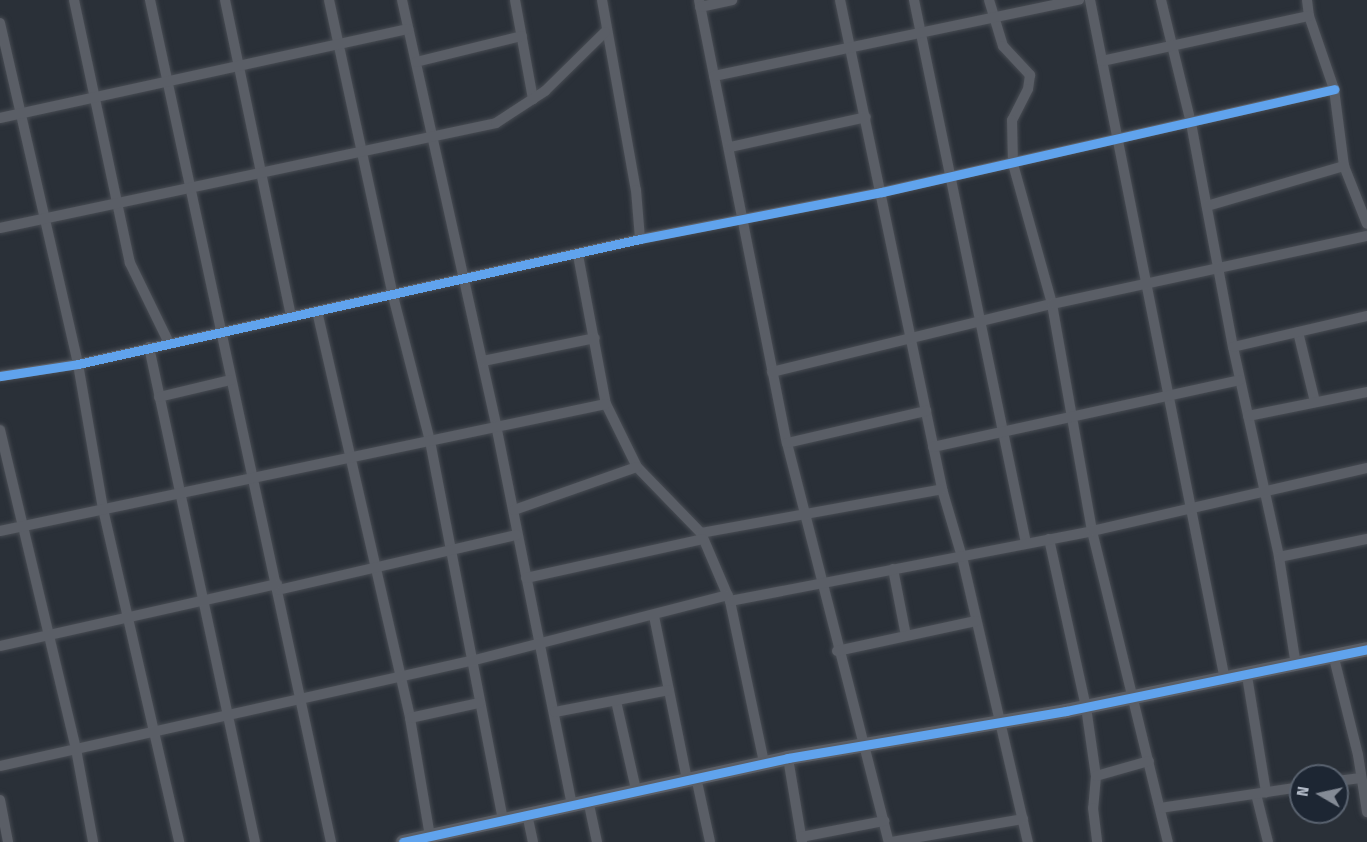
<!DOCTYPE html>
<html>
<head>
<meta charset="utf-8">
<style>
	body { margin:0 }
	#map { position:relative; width:1367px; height:842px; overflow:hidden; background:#2a3038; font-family:"Fira Sans Condensed",sans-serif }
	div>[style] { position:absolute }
	.roads { filter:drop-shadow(0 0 2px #484c53) drop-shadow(0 0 2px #484c53) }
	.minor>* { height:10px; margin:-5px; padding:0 5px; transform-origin:5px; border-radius:5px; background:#5a5e66 }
	.tertiary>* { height:14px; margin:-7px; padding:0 7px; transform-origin:7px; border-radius:7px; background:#5a5e66 }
	.cycleway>* { height:9px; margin:-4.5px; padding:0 4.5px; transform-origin:4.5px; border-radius:4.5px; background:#60a3ed }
	span { translate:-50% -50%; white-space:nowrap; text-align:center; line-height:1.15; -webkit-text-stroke:6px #1d2633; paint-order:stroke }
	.north { position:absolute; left:1289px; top:764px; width:60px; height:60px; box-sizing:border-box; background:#1d2633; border:2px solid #59626f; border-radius:50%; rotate:279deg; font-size:16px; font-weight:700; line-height:24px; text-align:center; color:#b4bcc9 }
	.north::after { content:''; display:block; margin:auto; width:21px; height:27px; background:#848b96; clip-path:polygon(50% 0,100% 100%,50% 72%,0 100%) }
</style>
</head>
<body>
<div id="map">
	<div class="roads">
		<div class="minor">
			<div style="left:74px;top:0;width:269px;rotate:78deg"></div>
			<div style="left:130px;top:263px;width:89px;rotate:64deg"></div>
			<div style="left:150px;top:0;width:861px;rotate:77.87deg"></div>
			<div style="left:225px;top:0;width:323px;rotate:78.2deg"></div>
			<div style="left:329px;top:0;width:303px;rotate:77.8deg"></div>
			<div style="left:393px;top:296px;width:150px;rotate:75.7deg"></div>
			<div style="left:430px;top:441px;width:385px;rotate:79.1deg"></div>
			<div style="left:402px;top:0;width:435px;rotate:77.5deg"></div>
			<div style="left:496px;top:425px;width:387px;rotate:78.7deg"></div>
			<div style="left:515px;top:0;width:101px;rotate:79.7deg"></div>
			<div style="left:602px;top:0;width:193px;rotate:79.9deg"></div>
			<div style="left:636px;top:190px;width:49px;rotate:85.3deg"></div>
			<div style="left:699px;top:0;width:452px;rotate:78.8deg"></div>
			<div style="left:787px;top:443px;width:412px;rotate:75.7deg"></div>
			<div style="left:840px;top:0;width:500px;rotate:78.2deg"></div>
			<div style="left:942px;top:489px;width:71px;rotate:73.6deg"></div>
			<div style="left:962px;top:557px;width:293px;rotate:77deg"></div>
			<div style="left:914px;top:0;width:554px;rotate:78.35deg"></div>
			<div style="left:989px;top:0;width:48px;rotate:73.1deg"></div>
			<div style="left:1003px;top:46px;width:40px;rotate:47deg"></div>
			<div style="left:1030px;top:75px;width:14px;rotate:98deg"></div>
			<div style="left:1028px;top:89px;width:35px;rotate:117deg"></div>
			<div style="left:1012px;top:120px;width:44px;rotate:88.7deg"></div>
			<div style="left:1013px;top:164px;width:145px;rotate:74.4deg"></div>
			<div style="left:1052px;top:304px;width:230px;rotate:80deg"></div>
			<div style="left:1092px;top:531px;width:320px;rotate:76.3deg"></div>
			<div style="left:1090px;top:0;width:693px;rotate:78.77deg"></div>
			<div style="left:1161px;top:0;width:127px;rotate:76.3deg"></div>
			<div style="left:1191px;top:123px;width:228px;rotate:79.4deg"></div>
			<div style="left:1233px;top:347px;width:215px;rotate:77.6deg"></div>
			<div style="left:1279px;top:557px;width:109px;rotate:81.1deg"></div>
			<div style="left:1307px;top:0;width:16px;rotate:83deg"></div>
			<div style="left:1309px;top:16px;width:77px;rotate:71.1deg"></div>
			<div style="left:1334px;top:89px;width:78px;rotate:82.6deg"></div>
			<div style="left:1344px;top:166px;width:62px;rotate:68.4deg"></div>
			<div style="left:700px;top:7px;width:33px;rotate:-12deg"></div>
			<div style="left:0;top:23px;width:350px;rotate:77.1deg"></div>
			<div style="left:78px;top:364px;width:147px;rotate:80.2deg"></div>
			<div style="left:103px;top:509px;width:342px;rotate:77.1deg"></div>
			<div style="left:1102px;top:61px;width:212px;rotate:-12.3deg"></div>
			<div style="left:416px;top:62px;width:109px;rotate:-13.8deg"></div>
			<div style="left:714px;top:76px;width:373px;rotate:-11.8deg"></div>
			<div style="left:0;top:118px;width:418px;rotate:-12.3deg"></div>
			<div style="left:730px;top:147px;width:139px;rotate:-12.4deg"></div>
			<div style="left:1207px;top:206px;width:143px;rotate:-16.3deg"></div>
			<div style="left:0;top:228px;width:507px;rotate:-11.95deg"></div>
			<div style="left:496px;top:123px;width:59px;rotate:-33.1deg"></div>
			<div style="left:545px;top:91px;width:84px;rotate:-44.5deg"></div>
			<div style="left:578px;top:255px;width:152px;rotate:79.4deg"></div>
			<div style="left:606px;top:404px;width:70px;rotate:63.8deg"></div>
			<div style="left:637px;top:467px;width:92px;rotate:45.9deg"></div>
			<div style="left:701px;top:533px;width:74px;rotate:66.9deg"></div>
			<div style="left:730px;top:601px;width:166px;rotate:78.1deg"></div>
			<div style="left:317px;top:311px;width:417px;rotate:77.1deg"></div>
			<div style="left:410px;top:718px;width:120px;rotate:80.4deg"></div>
			<div style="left:1298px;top:332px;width:72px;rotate:76.3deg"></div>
			<div style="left:149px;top:347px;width:506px;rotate:77.91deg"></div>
			<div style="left:1233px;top:347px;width:138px;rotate:-13deg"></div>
			<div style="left:483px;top:361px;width:114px;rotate:-11.6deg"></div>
			<div style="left:772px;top:372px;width:288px;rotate:-13.7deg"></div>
			<div style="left:1052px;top:304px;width:322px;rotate:-12.2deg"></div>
			<div style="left:0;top:376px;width:79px;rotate:-8.7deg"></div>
			<div style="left:78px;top:364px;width:576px;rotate:-12.54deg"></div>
			<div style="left:640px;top:239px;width:247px;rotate:-11deg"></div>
			<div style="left:882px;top:192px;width:464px;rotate:-12.8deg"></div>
			<div style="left:159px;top:397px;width:74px;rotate:-13.3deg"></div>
			<div style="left:1248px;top:416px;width:121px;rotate:-11.4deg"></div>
			<div style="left:0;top:430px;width:328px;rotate:76.6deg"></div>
			<div style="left:76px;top:749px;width:95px;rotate:79.6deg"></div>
			<div style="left:787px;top:443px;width:143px;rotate:-13deg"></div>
			<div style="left:933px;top:447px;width:314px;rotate:-12.3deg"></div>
			<div style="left:514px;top:510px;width:130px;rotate:-19.3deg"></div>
			<div style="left:0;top:531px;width:619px;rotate:-11.84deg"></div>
			<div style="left:701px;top:533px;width:245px;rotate:-10.3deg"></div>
			<div style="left:1049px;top:539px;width:172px;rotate:77.6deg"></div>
			<div style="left:1086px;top:707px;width:70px;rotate:81.8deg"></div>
			<div style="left:1096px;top:776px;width:32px;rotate:95deg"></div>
			<div style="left:1093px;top:808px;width:34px;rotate:83deg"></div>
			<div style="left:1279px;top:557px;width:90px;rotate:-11.6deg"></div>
			<div style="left:893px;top:569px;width:68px;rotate:79deg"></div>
			<div style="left:526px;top:578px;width:181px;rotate:-12.4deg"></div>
			<div style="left:278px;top:590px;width:245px;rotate:-13deg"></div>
			<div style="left:730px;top:601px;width:369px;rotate:-10.9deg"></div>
			<div style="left:1092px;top:531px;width:282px;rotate:-12.9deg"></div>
			<div style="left:654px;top:616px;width:166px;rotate:78.6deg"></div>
			<div style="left:0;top:646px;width:284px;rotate:-12.6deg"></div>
			<div style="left:837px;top:651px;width:142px;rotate:-12.2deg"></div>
			<div style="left:1334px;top:658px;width:100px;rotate:76.1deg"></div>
			<div style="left:1358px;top:755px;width:58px;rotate:81deg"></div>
			<div style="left:1247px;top:676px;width:118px;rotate:80.7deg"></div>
			<div style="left:616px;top:701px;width:91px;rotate:77.3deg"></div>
			<div style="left:555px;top:712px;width:116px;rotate:-10.9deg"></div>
			<div style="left:410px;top:718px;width:71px;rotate:-12.3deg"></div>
			<div style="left:788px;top:758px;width:85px;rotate:80.5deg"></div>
			<div style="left:0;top:766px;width:483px;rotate:-12.6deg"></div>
			<div style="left:471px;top:661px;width:265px;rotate:-14.4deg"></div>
			<div style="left:1096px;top:776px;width:55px;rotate:-15.8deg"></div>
			<div style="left:696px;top:777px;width:66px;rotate:77.8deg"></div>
			<div style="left:1337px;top:781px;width:24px;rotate:-7deg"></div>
			<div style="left:1256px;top:794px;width:49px;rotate:76deg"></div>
			<div style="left:0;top:800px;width:43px;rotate:79.2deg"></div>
			<div style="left:588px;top:800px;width:43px;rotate:77.9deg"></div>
			<div style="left:1160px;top:808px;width:143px;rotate:-8.5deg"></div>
			<div style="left:527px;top:814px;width:29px;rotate:78deg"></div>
			<div style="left:801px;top:837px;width:85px;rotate:-10.9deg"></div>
			<div style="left:891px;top:842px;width:134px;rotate:-9.9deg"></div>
		</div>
		<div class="tertiary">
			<div style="left:403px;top:842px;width:394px;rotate:-12.3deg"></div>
			<div style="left:788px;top:758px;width:282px;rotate:-9.6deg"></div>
			<div style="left:1066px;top:711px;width:307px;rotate:-11.6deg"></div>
		</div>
	</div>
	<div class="cycleway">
		<div style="left:0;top:376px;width:79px;rotate:-8.7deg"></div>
		<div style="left:78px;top:364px;width:576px;rotate:-12.54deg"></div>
		<div style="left:640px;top:239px;width:247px;rotate:-11deg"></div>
		<div style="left:882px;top:192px;width:464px;rotate:-12.8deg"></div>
		<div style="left:403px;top:842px;width:394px;rotate:-12.3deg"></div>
		<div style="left:788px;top:758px;width:282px;rotate:-9.6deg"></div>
		<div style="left:1066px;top:711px;width:307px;rotate:-11.6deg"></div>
	</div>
	<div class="north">N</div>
</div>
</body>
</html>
